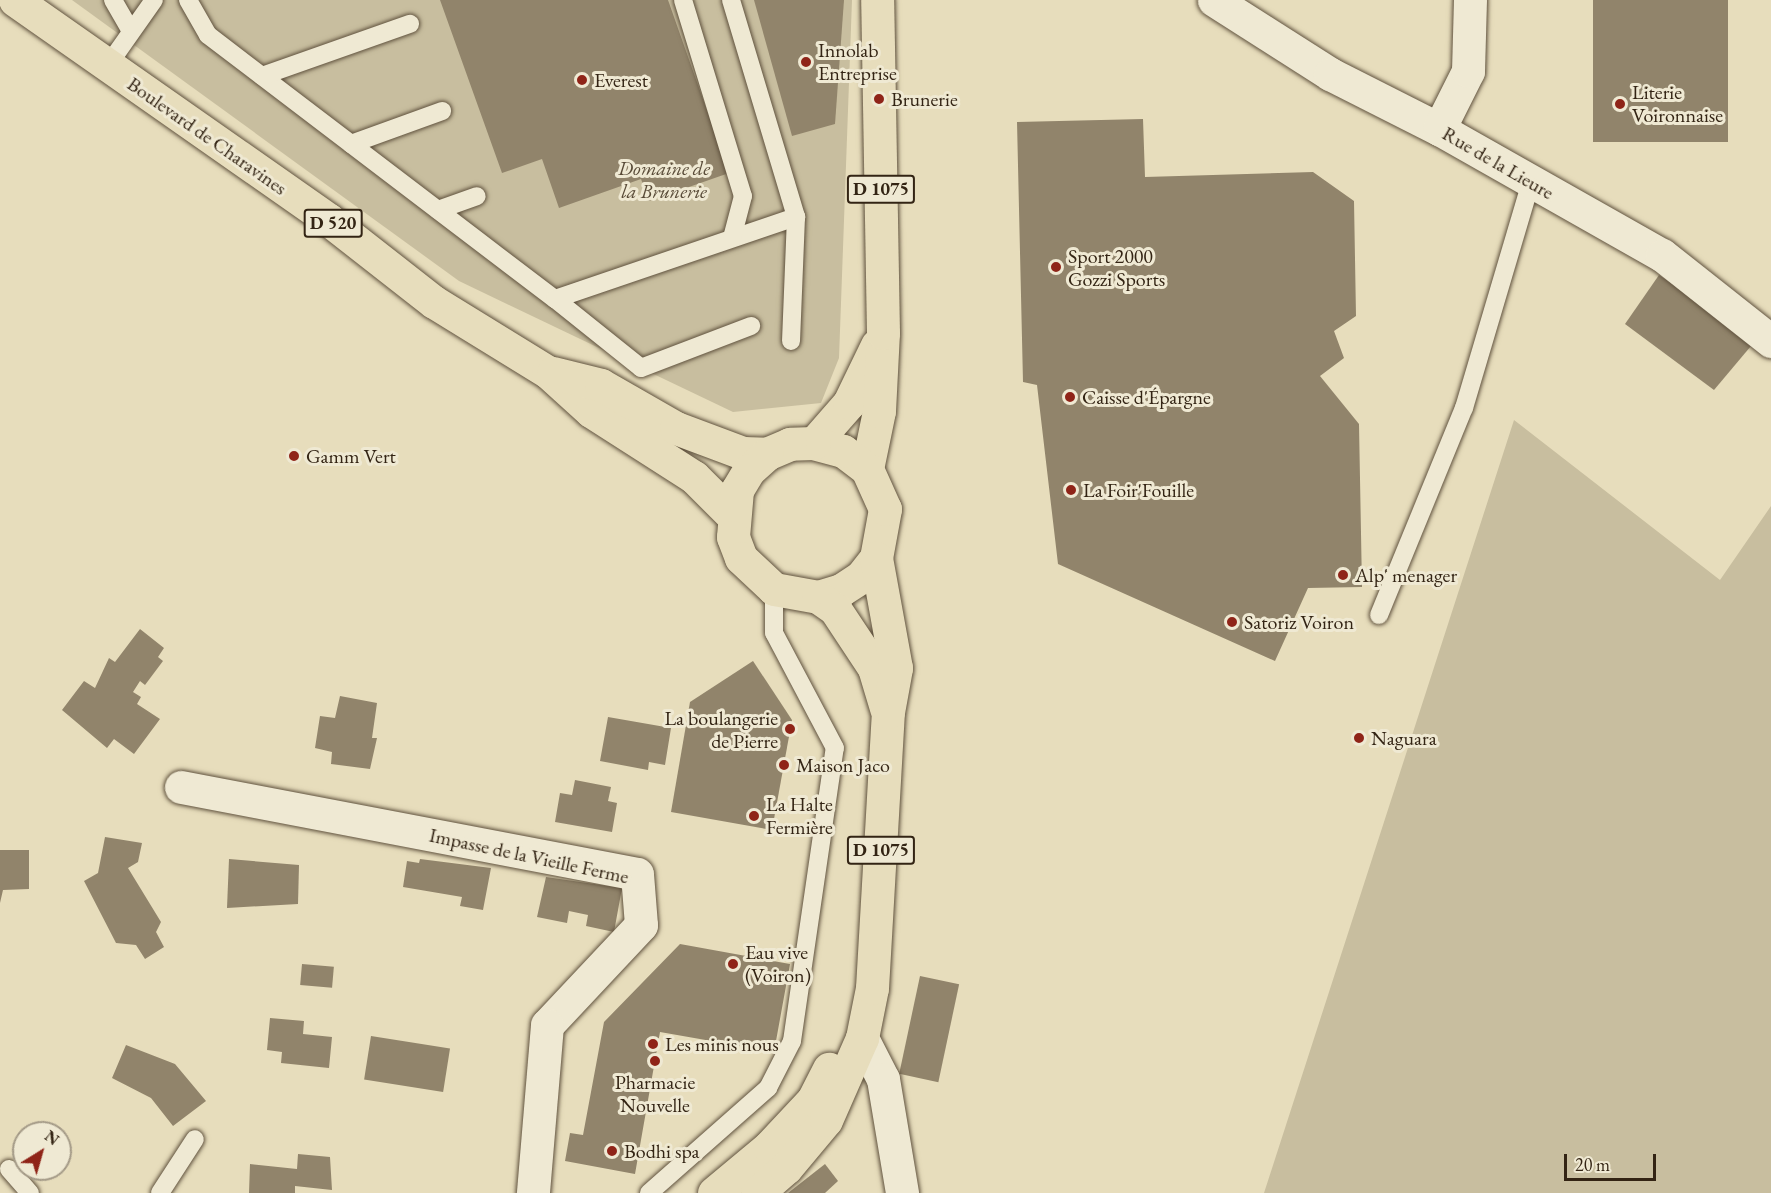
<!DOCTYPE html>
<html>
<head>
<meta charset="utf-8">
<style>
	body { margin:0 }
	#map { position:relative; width:1771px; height:1193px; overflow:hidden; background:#e7ddbc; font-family:"EB Garamond",serif }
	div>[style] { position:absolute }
	.green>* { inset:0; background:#c8be9f }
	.building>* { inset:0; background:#91846b; transform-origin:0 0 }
	.roads { filter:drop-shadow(0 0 2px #60523e) drop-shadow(0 0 2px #60523e) }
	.service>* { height:18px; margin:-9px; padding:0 9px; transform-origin:9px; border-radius:9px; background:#efe9d3 }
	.minor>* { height:33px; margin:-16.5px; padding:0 16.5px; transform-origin:16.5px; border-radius:16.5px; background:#efe9d3 }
	.primary>* { height:33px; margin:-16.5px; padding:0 16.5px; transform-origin:16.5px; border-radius:16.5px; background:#e7ddbc }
	.dots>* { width:16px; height:16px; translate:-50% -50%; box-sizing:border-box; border:3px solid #efe9d3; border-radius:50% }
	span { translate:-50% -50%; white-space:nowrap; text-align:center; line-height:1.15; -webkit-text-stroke:6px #efe9d3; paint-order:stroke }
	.shield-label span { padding:2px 4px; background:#efe9d3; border:2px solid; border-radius:4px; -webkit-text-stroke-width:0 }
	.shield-label { font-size:18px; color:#332414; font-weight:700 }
	.poi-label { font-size:20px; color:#332414 }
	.left { translate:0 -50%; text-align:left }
	.right { translate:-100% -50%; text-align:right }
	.street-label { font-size:20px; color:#332414 }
	.park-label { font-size:20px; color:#584a37; font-style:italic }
	.north { position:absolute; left:12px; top:1121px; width:60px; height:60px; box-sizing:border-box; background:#efe9d3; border:2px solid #a49a87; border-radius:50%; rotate:37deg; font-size:16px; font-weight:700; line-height:24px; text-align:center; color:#332414 }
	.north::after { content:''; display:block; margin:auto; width:21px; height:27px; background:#8f2418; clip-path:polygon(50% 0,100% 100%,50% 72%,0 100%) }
	.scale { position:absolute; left:1564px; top:1154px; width:92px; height:27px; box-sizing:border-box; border:3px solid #332414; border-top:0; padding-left:8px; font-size:18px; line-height:21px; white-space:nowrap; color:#332414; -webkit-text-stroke:4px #efe9d3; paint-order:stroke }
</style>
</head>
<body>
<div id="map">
	<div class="green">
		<div style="clip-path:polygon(72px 0,852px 0,839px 358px,821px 403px,733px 412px,459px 281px)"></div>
		<div style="clip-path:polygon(1514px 420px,1720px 580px,1771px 506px,1771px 1193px,1264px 1193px)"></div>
	</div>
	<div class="building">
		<div style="clip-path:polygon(440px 0,668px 0,729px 173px,649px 201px,641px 179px,559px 208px,542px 159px,502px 173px)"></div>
		<div style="clip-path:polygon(754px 0,844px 0,835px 124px,792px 136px)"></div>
		<div style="left:1593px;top:0;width:135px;height:142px"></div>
		<div style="clip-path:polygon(1143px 119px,1145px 177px,1313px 172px,1354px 201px,1356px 316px,1334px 331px,1344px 358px,1320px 376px,1359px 424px,1362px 587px,1308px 588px,1275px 661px,1058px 564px,1037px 385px,1023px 382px,1017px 122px)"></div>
		<div style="clip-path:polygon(1659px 275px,1712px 310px,1751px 346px,1714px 390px,1625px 324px)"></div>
		<div style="clip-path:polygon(140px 629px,164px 648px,158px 657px,163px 661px,145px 685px,140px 681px,133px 692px,141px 697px,137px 704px,160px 719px,134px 754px,114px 739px,107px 748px,62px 710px,84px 681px,95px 688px,109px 658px,115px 662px)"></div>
		<div style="clip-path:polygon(753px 661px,792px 720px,772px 830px,671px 812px,690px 702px)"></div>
		<div style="clip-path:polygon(340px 696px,377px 703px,372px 738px,377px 738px,370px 769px,331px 764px,332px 752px,315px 748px,320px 716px,335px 718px)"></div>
		<div style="clip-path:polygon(608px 717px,671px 728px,665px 765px,649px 762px,648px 770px,600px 761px)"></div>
		<div style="clip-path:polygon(575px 780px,611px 787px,608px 801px,617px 803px,612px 832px,555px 822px,560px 793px,572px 795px)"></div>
		<div style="clip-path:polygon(105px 837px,142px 843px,138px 862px,128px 868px,161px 922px,156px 932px,164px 947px,145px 959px,136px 945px,116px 943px,84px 881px,98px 873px)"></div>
		<div style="clip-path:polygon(0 850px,29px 850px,29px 889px,3px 890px,0 903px)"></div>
		<div style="clip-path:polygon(229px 859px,299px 865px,298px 904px,227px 908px)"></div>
		<div style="clip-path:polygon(420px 859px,491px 868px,483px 910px,460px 906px,462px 897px,403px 887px,407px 861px,419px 863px)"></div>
		<div style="clip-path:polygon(546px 877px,622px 888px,614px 932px,586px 926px,588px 915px,569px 911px,567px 923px,537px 917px)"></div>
		<div style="clip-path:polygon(680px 944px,790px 964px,774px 1052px,660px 1032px,635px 1174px,565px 1161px,570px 1133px,583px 1135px,604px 1022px)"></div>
		<div style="left:302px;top:964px;width:32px;height:21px;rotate:5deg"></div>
		<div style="left:920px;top:976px;width:40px;height:100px;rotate:12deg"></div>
		<div style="clip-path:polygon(270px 1018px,304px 1021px,303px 1034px,332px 1037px,329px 1068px,281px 1063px,282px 1052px,267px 1050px)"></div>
		<div style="left:371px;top:1036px;width:80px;height:44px;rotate:9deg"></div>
		<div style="clip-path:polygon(126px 1045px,175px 1064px,206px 1101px,173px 1126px,151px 1098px,112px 1078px)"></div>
		<div style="clip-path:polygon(298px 1154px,330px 1157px,332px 1190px,295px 1186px,295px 1193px,249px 1193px,250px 1164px,297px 1169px)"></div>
		<div style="clip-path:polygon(825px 1164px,838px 1181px,825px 1193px,788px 1193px)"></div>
	</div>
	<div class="roads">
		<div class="service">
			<div style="left:113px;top:0;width:36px;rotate:60deg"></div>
			<div style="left:188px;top:0;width:40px;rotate:60.3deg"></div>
			<div style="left:208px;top:35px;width:436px;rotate:37.3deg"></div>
			<div style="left:555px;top:299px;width:255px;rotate:-18.8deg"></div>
			<div style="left:796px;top:217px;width:124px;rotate:92.3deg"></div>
			<div style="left:683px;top:0;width:205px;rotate:73deg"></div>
			<div style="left:743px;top:196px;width:43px;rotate:104.7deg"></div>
			<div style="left:731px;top:0;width:227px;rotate:73.3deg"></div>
			<div style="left:106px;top:68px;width:83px;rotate:-54.8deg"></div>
			<div style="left:262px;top:76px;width:157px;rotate:-19.4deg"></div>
			<div style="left:351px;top:144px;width:97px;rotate:-19.9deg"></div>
			<div style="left:438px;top:210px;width:41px;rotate:-19.7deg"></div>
			<div style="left:555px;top:299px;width:110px;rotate:38.7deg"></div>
			<div style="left:641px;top:368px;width:118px;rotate:-20.9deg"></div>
			<div style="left:1379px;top:615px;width:224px;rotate:-67.7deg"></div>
			<div style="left:1464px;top:408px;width:236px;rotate:-73.5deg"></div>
			<div style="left:9px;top:1169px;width:32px;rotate:49deg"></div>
			<div style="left:160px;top:1193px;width:64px;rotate:-57.1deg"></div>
			<div style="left:649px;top:1193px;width:159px;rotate:-41.4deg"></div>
			<div style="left:768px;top:1088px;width:53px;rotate:-62.9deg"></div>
			<div style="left:792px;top:1041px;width:296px;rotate:-81.7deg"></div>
			<div style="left:835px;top:748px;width:130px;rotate:-117.9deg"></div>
			<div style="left:774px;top:633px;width:44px;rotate:-90deg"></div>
		</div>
		<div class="minor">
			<div style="left:1214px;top:0;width:138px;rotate:32.5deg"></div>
			<div style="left:1330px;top:74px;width:122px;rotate:26.8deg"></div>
			<div style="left:1439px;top:129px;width:256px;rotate:29.5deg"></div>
			<div style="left:1662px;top:255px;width:139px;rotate:38.3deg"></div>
			<div style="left:1439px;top:129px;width:65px;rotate:-63.4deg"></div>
			<div style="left:1468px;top:71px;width:71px;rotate:-88.4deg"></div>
			<div style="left:181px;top:787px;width:464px;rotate:10.8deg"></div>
			<div style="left:637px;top:874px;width:51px;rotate:85.5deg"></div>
			<div style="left:641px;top:925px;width:137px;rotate:133.2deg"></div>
			<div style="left:547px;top:1025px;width:169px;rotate:94.8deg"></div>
			<div style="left:862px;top:1038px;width:46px;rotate:62.9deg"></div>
			<div style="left:883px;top:1079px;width:116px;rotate:80.5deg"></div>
		</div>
		<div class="primary">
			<div style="left:15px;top:0;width:383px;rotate:35deg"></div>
			<div style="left:329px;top:220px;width:133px;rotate:38deg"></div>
			<div style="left:434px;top:302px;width:134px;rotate:31.6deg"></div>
			<div style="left:548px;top:372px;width:58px;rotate:42.2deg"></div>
			<div style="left:591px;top:411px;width:122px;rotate:32.7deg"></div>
			<div style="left:694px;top:477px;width:52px;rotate:45deg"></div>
			<div style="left:553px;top:373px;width:49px;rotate:14deg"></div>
			<div style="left:601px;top:385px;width:86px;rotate:29.8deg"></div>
			<div style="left:676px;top:428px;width:72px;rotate:20.5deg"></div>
			<div style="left:743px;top:453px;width:24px;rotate:2deg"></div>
			<div style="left:814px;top:443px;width:53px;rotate:-48.8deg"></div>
			<div style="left:849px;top:403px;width:64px;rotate:-64.2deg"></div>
			<div style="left:867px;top:469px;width:59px;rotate:-78.3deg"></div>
			<div style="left:879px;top:411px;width:78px;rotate:-87.1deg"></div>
			<div style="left:883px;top:333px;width:333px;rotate:-91deg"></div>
			<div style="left:818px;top:597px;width:24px;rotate:-17deg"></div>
			<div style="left:841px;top:590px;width:24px;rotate:-33deg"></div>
			<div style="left:861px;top:577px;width:24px;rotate:-52deg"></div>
			<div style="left:876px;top:558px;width:50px;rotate:-79.6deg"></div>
			<div style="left:885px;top:509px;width:44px;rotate:-114.2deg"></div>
			<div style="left:867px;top:469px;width:30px;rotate:-143deg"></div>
			<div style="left:843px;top:451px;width:30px;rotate:-165deg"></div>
			<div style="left:814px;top:443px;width:24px;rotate:178deg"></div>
			<div style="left:790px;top:444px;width:25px;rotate:157deg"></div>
			<div style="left:767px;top:454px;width:24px;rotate:138deg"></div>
			<div style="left:749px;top:470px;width:23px;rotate:121deg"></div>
			<div style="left:737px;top:490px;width:47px;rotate:94.9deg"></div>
			<div style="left:733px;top:537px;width:22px;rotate:69deg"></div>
			<div style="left:741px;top:558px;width:45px;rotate:43.2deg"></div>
			<div style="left:774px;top:589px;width:45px;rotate:10.3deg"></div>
			<div style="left:818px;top:597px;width:21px;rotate:35deg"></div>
			<div style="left:835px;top:609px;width:71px;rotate:56.5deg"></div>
			<div style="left:874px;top:668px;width:42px;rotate:73.3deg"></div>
			<div style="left:714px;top:1193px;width:72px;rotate:-39.9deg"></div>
			<div style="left:769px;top:1147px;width:64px;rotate:-46.9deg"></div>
			<div style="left:813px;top:1100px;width:35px;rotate:-63deg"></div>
			<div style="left:757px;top:1193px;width:38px;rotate:-41deg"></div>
			<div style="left:786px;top:1168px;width:62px;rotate:-50.2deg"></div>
			<div style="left:826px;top:1120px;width:90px;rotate:-66.3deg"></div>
			<div style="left:862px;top:1038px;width:51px;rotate:-78.7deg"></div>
			<div style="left:872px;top:988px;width:276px;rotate:-86.7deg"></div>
			<div style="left:888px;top:712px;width:45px;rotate:-79.7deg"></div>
			<div style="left:896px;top:668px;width:112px;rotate:-100.3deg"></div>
		</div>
	</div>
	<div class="dots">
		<div style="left:806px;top:62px;background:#8f2418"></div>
		<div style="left:582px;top:80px;background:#8f2418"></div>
		<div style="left:879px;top:99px;background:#8f2418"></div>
		<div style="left:1620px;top:104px;background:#8f2418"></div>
		<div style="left:1056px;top:267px;background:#8f2418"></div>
		<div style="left:1070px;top:397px;background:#8f2418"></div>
		<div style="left:294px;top:456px;background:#8f2418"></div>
		<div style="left:1071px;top:490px;background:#8f2418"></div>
		<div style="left:1343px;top:575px;background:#8f2418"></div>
		<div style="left:1232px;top:622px;background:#8f2418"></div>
		<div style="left:790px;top:729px;background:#8f2418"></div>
		<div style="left:1359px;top:738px;background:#8f2418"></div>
		<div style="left:784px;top:765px;background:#8f2418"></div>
		<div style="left:754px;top:816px;background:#8f2418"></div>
		<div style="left:733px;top:964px;background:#8f2418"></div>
		<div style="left:653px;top:1044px;background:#8f2418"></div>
		<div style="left:655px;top:1061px;background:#8f2418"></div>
		<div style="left:612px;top:1151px;background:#8f2418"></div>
	</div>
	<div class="shield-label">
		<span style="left:881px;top:189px">D 1075</span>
		<span style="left:333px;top:223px">D 520</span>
		<span style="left:881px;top:850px">D 1075</span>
	</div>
	<div class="poi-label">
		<span class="left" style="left:818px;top:62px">Innolab<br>Entreprise</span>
		<span class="left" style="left:594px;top:80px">Everest</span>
		<span class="left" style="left:1632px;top:104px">Literie<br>Voironnaise</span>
		<span class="left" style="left:891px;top:99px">Brunerie</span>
		<span class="left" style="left:1068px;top:268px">Sport 2000<br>Gozzi Sports</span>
		<span class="left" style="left:1082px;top:397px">Caisse d'Épargne</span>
		<span class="left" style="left:306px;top:456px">Gamm Vert</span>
		<span class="left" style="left:1083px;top:490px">La Foir'Fouille</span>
		<span class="left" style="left:1355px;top:575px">Alp' menager</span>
		<span class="left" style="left:1244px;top:622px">Satoriz Voiron</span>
		<span class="right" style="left:778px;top:730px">La boulangerie<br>de Pierre</span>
		<span class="left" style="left:1371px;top:738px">Naguara</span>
		<span class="left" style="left:796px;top:765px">Maison Jaco</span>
		<span class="left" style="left:766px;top:816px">La Halte<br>Fermière</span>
		<span class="left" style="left:745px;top:964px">Eau vive<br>(Voiron)</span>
		<span class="left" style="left:665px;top:1044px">Les minis nous</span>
		<span style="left:655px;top:1094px">Pharmacie<br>Nouvelle</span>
		<span class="left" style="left:624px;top:1151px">Bodhi spa</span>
	</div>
	<div class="street-label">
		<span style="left:207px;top:136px;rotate:35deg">Boulevard de Charavines</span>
		<span style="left:1498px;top:163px;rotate:30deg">Rue de la Lieure</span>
		<span style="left:529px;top:856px;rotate:12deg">Impasse de la Vieille Ferme</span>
	</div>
	<div class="park-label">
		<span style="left:664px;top:180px">Domaine de<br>la Brunerie</span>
	</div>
	<div class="north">N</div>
	<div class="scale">20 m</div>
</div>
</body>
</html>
